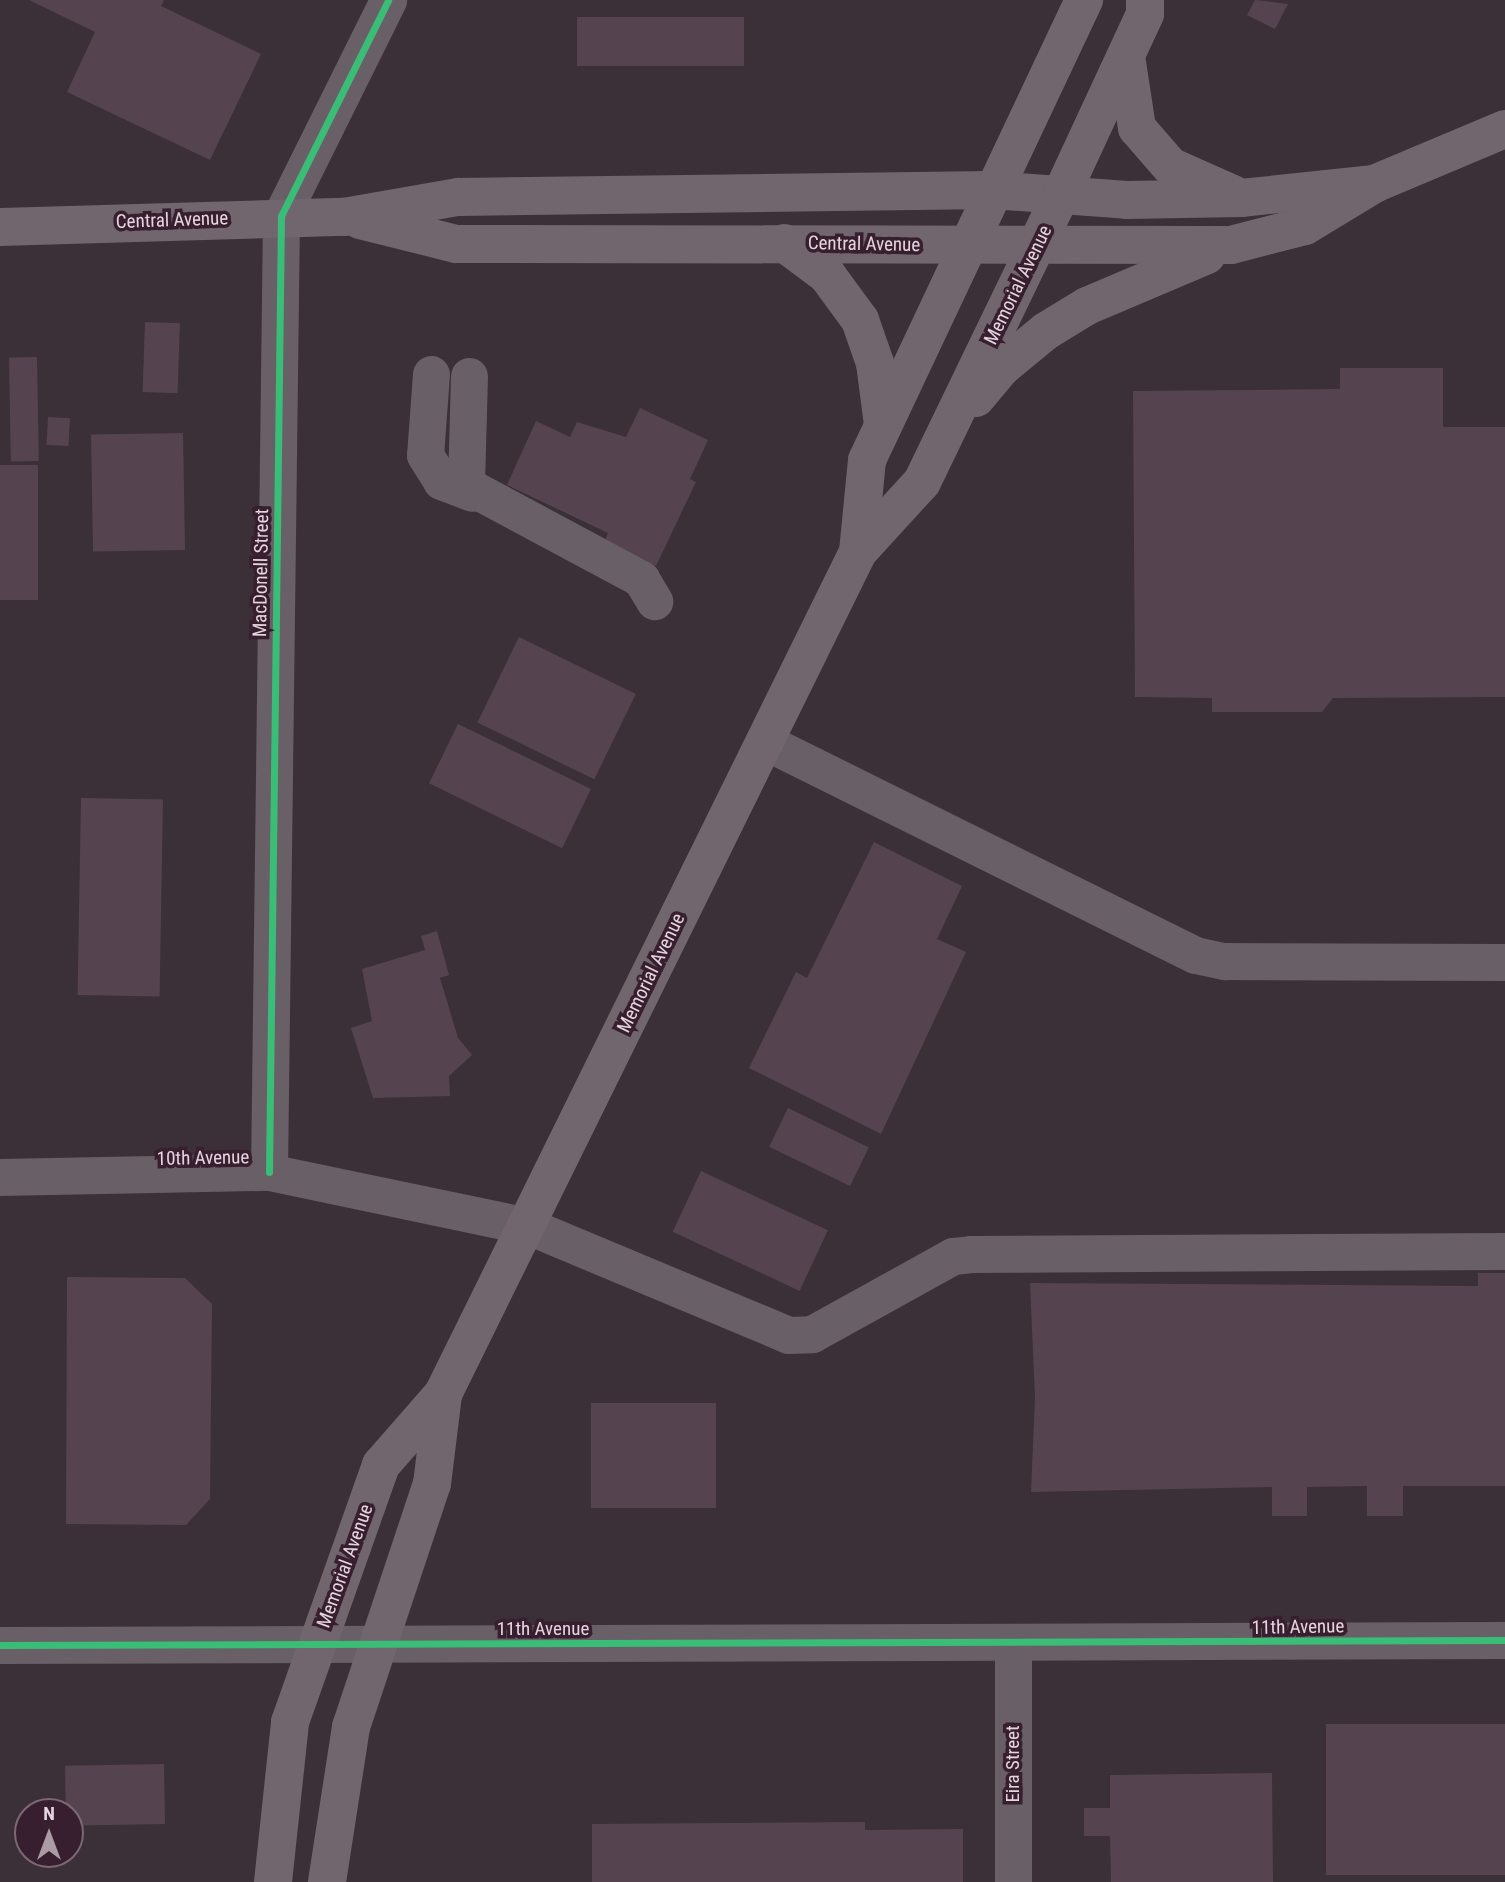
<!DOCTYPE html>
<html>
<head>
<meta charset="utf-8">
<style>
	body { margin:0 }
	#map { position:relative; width:1505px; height:1882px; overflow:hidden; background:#3b2f38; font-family:"Roboto Condensed",sans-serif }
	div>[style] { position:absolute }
	.building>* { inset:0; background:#554450; transform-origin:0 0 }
	.minor>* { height:37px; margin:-18.5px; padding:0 18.5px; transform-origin:18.5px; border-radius:18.5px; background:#695f66 }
	.major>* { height:38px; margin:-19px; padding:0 19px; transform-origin:19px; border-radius:19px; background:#71656e }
	.cycleway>* { height:7px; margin:-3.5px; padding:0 3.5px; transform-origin:3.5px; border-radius:3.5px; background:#3abd76 }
	span { translate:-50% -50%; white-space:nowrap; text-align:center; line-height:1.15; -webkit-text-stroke:7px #371f2f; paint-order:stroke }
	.street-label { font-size:19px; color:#e5d5df }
	.north { position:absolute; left:14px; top:1798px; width:70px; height:70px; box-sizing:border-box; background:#371f2f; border:2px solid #7d6875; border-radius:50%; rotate:0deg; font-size:19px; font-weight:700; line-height:28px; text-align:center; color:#e5d5df }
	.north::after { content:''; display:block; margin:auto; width:24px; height:32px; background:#aa9ba5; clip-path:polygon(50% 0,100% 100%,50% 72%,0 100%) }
</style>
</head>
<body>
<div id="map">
	<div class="building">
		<div style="clip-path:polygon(29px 0,164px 0,161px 6px,261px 54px,210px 160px,67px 92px,95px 32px)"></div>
		<div style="clip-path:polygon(1255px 0,1288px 4px,1275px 29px,1247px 15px)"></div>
		<div style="left:744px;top:17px;width:49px;height:167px;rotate:90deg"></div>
		<div style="left:145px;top:322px;width:35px;height:70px;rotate:2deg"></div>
		<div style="left:37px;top:357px;width:104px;height:28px;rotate:89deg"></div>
		<div style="clip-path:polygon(1340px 368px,1443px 368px,1443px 427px,1505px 427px,1505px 697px,1333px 698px,1322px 712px,1212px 712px,1212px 698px,1135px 697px,1133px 391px,1340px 389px)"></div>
		<div style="clip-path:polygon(640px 408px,708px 440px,690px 479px,696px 482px,656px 566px,605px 540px,608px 533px,507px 485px,536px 421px,570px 437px,577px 422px,626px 437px)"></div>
		<div style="left:48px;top:417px;width:22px;height:28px;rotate:3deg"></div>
		<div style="left:183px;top:433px;width:117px;height:92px;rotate:89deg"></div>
		<div style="left:0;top:465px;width:38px;height:135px"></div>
		<div style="left:519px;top:637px;width:130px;height:95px;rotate:26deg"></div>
		<div style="left:458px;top:724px;width:148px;height:66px;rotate:26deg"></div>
		<div style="left:81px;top:798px;width:82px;height:197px;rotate:1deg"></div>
		<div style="clip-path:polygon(874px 842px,962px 886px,937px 939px,966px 952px,881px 1134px,749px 1068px,796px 972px,807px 978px)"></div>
		<div style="clip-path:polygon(437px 931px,449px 975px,440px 978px,458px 1038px,472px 1055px,449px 1076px,450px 1096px,373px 1098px,351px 1028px,372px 1021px,362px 969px,425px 950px,421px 936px)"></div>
		<div style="left:788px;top:1108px;width:90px;height:43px;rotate:26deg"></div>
		<div style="left:701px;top:1171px;width:140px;height:67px;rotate:25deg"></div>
		<div style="clip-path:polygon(1478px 1273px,1505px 1273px,1505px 1486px,1403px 1486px,1403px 1516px,1367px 1516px,1367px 1486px,1307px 1487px,1307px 1516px,1272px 1516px,1272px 1487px,1031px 1492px,1035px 1398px,1030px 1283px,1478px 1286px)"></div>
		<div style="clip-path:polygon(67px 1277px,185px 1278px,212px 1304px,210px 1499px,186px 1525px,66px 1524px)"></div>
		<div style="left:716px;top:1403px;width:105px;height:125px;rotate:90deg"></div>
		<div style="left:1326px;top:1724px;width:179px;height:151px"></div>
		<div style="left:164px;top:1764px;width:60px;height:99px;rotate:89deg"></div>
		<div style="clip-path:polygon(1272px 1773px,1273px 1882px,1111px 1882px,1110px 1836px,1084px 1836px,1084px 1808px,1110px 1808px,1110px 1775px)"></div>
		<div style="clip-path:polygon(865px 1822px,865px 1830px,963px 1829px,963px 1882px,592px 1882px,592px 1824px)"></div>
	</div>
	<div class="minor">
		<div style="left:431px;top:374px;width:81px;rotate:94.2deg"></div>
		<div style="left:425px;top:455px;width:31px;rotate:58deg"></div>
		<div style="left:441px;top:481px;width:33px;rotate:21deg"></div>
		<div style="left:469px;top:376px;width:109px;rotate:91.6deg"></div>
		<div style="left:466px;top:485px;width:199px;rotate:28.2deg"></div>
		<div style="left:641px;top:579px;width:26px;rotate:59deg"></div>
		<div style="left:764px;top:741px;width:481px;rotate:26.4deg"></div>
		<div style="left:1195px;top:955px;width:30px;rotate:12deg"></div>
		<div style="left:1224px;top:961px;width:281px;rotate:0.2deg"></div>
		<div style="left:269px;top:1172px;width:956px;rotate:-89.28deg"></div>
		<div style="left:281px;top:216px;width:241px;rotate:-63.6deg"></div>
		<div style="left:0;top:1177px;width:269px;rotate:-1.1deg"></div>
		<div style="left:269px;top:1172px;width:265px;rotate:11.8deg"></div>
		<div style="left:528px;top:1226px;width:282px;rotate:22.7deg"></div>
		<div style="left:788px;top:1335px;width:24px;rotate:-2deg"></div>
		<div style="left:812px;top:1334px;width:161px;rotate:-29deg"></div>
		<div style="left:953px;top:1256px;width:18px;rotate:-6deg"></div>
		<div style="left:971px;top:1254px;width:534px;rotate:-0.32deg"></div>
		<div style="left:0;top:1645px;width:1505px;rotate:-0.19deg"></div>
		<div style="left:1013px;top:1646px;width:236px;rotate:90deg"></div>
	</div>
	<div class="major">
		<div style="left:1126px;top:56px;width:73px;rotate:81.3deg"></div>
		<div style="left:1137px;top:128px;width:50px;rotate:49deg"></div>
		<div style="left:1170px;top:166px;width:69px;rotate:24deg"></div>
		<div style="left:360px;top:220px;width:99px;rotate:14deg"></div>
		<div style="left:456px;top:244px;width:775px;rotate:0.07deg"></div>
		<div style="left:1231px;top:245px;width:76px;rotate:-14.4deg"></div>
		<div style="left:1305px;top:226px;width:81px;rotate:-31.3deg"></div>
		<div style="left:1374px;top:184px;width:142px;rotate:-22.8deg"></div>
		<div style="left:0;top:227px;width:344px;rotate:-1.7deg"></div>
		<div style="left:344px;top:217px;width:116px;rotate:-10deg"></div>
		<div style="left:458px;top:197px;width:534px;rotate:-0.75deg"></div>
		<div style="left:992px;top:190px;width:135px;rotate:4.2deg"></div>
		<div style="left:1127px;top:200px;width:114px;rotate:-1deg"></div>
		<div style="left:1241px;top:198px;width:134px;rotate:-6deg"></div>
		<div style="left:784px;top:243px;width:54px;rotate:36.7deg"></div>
		<div style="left:827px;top:275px;width:56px;rotate:53.7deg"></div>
		<div style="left:860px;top:320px;width:46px;rotate:70.8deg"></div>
		<div style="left:875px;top:363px;width:63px;rotate:82.6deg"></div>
		<div style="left:976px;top:398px;width:39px;rotate:-50deg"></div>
		<div style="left:1001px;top:368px;width:58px;rotate:-39.4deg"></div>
		<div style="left:1046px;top:331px;width:48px;rotate:-31.4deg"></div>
		<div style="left:1087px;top:306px;width:130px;rotate:-23deg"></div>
		<div style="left:858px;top:552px;width:92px;rotate:-84.4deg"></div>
		<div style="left:867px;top:460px;width:509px;rotate:-64.74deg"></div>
		<div style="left:273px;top:1882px;width:161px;rotate:-83.9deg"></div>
		<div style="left:290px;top:1722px;width:273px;rotate:-70.5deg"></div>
		<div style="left:381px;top:1465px;width:94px;rotate:-48.9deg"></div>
		<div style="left:443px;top:1394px;width:939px;rotate:-63.76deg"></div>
		<div style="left:858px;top:552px;width:95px;rotate:-47.6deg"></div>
		<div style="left:922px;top:482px;width:321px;rotate:-64.2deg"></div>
		<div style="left:1062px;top:193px;width:197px;rotate:-65.1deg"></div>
		<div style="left:1145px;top:14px;width:14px;rotate:-90deg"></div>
		<div style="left:327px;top:1882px;width:157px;rotate:-81.2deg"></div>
		<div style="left:351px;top:1727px;width:256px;rotate:-71.6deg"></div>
		<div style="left:432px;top:1484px;width:91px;rotate:-83deg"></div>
	</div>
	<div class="cycleway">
		<div style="left:269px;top:1172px;width:956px;rotate:-89.28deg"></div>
		<div style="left:281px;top:216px;width:241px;rotate:-63.6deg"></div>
		<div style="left:0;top:1645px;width:1505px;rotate:-0.19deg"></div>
	</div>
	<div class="street-label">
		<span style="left:172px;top:220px;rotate:-2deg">Central Avenue</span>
		<span style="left:864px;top:244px;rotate:1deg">Central Avenue</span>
		<span style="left:1018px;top:285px;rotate:-64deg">Memorial Avenue</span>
		<span style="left:261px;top:573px;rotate:-89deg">MacDonell Street</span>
		<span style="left:651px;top:973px;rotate:-64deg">Memorial Avenue</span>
		<span style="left:203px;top:1158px;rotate:-1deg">10th Avenue</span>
		<span style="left:345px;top:1566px;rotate:-70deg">Memorial Avenue</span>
		<span style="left:1298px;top:1627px;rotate:-1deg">11th Avenue</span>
		<span style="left:543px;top:1629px">11th Avenue</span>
		<span style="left:1013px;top:1764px;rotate:-90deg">Eira Street</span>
	</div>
	<div class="north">N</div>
</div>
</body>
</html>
